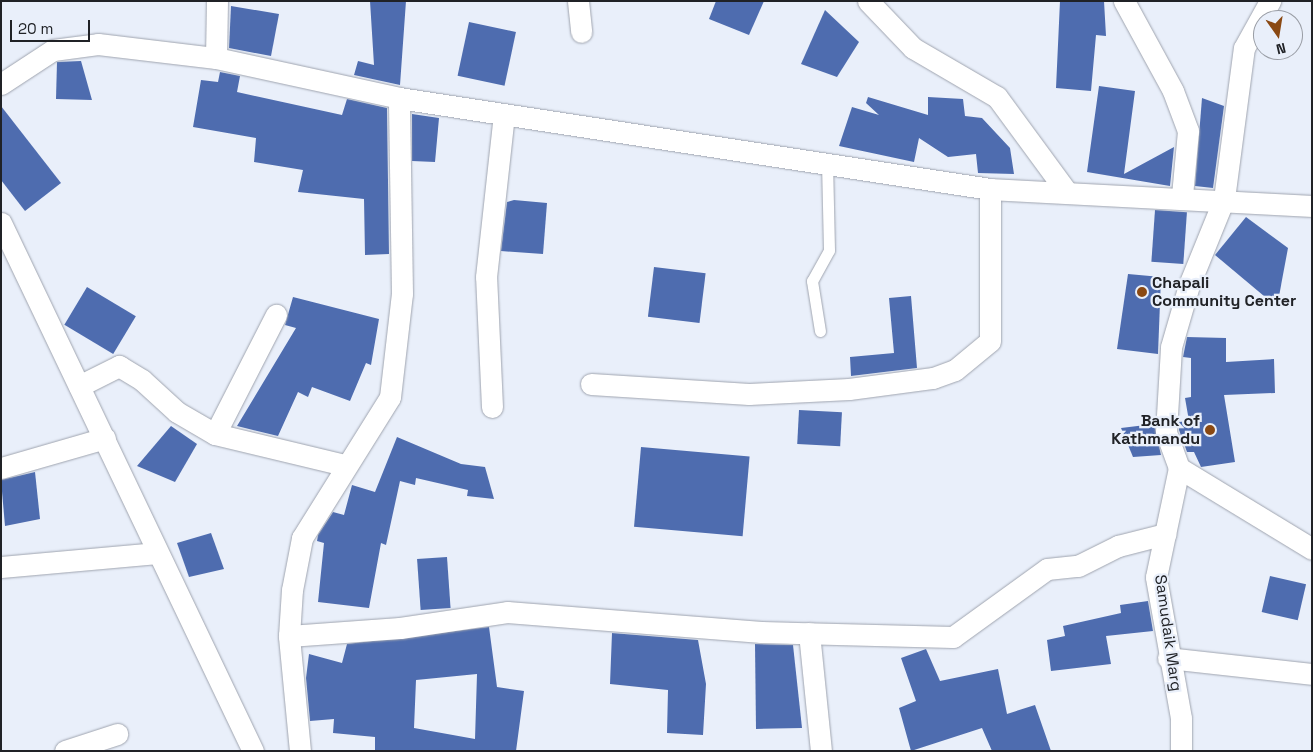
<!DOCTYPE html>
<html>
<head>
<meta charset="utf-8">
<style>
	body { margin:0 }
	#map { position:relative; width:1313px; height:752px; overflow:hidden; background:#e9effa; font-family:"Space Grotesk",sans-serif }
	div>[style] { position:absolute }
	.building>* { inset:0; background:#4e6caf; transform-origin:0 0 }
	.roads { filter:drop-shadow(0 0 1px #9fa4af) drop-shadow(0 0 1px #9fa4af) }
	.lane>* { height:11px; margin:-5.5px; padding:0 5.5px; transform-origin:5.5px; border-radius:5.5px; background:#fff }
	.street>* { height:21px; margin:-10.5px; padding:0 10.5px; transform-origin:10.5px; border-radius:10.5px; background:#fff }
	.dots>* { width:14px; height:14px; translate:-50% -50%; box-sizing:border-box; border:2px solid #e9effa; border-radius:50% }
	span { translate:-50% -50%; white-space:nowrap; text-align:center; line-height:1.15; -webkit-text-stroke:4.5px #e9effa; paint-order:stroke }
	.poi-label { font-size:16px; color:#202226; font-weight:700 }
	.left { translate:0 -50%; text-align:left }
	.right { translate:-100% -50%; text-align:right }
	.street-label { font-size:16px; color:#202226 }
	.frame { position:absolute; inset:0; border:2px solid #202226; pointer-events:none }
	.north { position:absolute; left:1253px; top:10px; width:50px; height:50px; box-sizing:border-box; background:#e9effa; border:1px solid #999da5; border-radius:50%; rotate:167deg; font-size:14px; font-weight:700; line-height:20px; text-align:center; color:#202226 }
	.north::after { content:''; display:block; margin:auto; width:18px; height:22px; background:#8a4913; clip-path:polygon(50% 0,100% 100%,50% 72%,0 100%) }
	.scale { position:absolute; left:10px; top:20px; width:80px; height:22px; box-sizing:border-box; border:2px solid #202226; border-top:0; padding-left:6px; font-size:15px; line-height:18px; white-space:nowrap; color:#202226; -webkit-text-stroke:4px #e9effa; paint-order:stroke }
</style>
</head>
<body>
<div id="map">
	<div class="building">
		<div style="clip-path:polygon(370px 1px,406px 1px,400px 85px,354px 75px,358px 61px,374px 65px)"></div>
		<div style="clip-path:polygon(716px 1px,764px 1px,749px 35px,709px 19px)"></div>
		<div style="clip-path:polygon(1060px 1px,1104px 1px,1106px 36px,1096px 35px,1091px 91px,1056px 88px)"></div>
		<div style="clip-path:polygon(231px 6px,279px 14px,271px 56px,229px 48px)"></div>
		<div style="clip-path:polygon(825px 10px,859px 42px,837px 77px,801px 64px)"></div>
		<div style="left:469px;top:22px;width:48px;height:55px;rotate:12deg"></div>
		<div style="clip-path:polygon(81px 61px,92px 100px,56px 99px,57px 62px)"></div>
		<div style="clip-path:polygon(220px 72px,240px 76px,237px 92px,342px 115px,347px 99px,387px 108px,389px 254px,365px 255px,364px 199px,298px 192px,303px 170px,254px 162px,256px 138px,193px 127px,201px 80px,218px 82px)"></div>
		<div style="clip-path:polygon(1099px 86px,1135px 91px,1124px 174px,1174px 147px,1170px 186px,1087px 172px)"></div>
		<div style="clip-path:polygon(868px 97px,928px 115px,928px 97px,963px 99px,965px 116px,982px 118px,1010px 148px,1014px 174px,978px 173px,976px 154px,948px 157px,919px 138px,914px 162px,839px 146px,852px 107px,879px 115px,866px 103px)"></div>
		<div style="clip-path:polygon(1202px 98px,1224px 106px,1213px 188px,1195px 186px)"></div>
		<div style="clip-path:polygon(1px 106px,61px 183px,25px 211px,1px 180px)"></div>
		<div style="clip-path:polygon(412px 114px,439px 118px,435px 162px,412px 161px)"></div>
		<div style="clip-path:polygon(514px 200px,547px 203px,543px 254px,501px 251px,507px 202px)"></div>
		<div style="left:1155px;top:210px;width:32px;height:52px;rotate:4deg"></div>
		<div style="clip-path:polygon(1246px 217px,1288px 248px,1277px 307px,1215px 255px)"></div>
		<div style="left:654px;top:267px;width:52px;height:50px;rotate:7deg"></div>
		<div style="clip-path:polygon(1128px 274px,1161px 277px,1158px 354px,1117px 349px)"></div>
		<div style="left:87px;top:287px;width:57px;height:44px;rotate:31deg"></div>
		<div style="clip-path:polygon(911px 296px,917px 368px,851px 376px,850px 357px,894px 353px,889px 298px)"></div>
		<div style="clip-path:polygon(293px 297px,379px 319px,371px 365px,366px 363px,350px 401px,312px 387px,308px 397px,298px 392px,278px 436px,237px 426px,296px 328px,285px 325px)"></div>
		<div style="clip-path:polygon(1187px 337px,1226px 338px,1226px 362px,1274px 359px,1275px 393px,1224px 395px,1235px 462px,1201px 467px,1194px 452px,1187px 452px,1179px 430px,1179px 422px,1189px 421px,1185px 398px,1191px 397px,1191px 358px,1183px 357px)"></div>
		<div style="left:799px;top:410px;width:43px;height:34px;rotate:3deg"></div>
		<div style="clip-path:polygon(1154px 424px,1161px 455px,1133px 457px,1121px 428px)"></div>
		<div style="clip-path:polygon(171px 426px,197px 444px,175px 482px,137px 466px)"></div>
		<div style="clip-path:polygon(397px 437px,461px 464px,485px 467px,494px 499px,467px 496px,468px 490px,416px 478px,415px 485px,400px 481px,386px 545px,381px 543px,369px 608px,318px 602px,324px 543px,317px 541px,318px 535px,333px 512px,344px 515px,352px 485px,375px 492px)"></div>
		<div style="left:641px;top:447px;width:109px;height:80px;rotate:5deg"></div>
		<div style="clip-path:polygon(35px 472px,40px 519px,5px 526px,1px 480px)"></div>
		<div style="clip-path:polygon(211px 533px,224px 569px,189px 577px,177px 543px)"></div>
		<div style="left:447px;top:557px;width:51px;height:30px;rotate:86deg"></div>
		<div style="left:1270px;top:576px;width:37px;height:37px;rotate:13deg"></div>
		<div style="clip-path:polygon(1148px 601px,1153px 631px,1106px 636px,1111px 664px,1051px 671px,1047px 640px,1065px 636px,1063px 626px,1121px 613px,1120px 605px)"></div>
		<div style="clip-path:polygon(evenodd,489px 627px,497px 687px,524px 691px,516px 751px,375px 751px,375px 737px,333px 733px,334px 719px,310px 721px,306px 678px,309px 654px,342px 663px,347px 644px,489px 627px,477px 674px,475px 739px,414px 728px,416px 680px,477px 674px)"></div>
		<div style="clip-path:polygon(612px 633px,698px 640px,706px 684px,703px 735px,667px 733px,668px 690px,610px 684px)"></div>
		<div style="clip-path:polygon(755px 644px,793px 645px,802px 728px,756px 729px)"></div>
		<div style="clip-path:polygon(926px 649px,940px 681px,998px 669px,1007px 714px,1035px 705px,1051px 751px,992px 751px,982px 728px,911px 751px,899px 708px,916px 701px,901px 658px)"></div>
	</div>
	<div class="roads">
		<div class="lane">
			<div style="left:820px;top:331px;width:51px;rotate:-99.1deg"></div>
			<div style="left:812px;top:281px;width:35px;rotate:-61deg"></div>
			<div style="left:829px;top:250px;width:85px;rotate:-91.3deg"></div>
		</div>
		<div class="street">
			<div style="left:578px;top:1px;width:31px;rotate:84deg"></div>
			<div style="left:868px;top:1px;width:65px;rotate:46.2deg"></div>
			<div style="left:913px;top:48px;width:97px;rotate:30.3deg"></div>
			<div style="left:997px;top:97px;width:117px;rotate:53.7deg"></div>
			<div style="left:1124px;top:1px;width:102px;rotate:61.4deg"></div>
			<div style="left:1173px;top:91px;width:43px;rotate:69.4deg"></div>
			<div style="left:1188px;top:131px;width:65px;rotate:95.3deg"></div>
			<div style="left:216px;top:58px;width:57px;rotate:-89deg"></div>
			<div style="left:1px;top:84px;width:62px;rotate:-33.2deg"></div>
			<div style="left:53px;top:50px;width:45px;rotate:-7.6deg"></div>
			<div style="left:98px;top:44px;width:119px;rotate:6.8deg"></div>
			<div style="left:216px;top:58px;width:187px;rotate:12.3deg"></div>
			<div style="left:399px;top:98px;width:598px;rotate:8.75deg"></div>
			<div style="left:990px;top:189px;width:322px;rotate:3deg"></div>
			<div style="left:1px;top:223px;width:585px;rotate:64.49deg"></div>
			<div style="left:591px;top:384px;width:158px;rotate:3.6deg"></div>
			<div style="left:749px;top:394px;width:100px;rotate:-2.9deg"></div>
			<div style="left:849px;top:389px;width:85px;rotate:-7.5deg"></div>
			<div style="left:933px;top:378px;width:23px;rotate:-20deg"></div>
			<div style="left:955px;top:370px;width:45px;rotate:-39.6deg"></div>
			<div style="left:990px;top:341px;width:152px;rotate:-90deg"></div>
			<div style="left:79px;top:386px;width:45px;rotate:-26.6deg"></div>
			<div style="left:119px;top:366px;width:27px;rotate:31deg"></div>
			<div style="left:142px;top:380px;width:47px;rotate:42.4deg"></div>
			<div style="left:177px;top:412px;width:44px;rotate:30.1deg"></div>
			<div style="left:215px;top:434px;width:133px;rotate:13.5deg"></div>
			<div style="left:492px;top:407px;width:130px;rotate:-92.6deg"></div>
			<div style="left:486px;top:277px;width:163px;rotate:-83.7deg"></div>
			<div style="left:215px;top:434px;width:134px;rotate:-62.9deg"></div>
			<div style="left:1px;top:468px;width:108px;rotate:-16.1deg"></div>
			<div style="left:1179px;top:468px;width:156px;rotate:31.3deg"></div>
			<div style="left:1px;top:567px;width:157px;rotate:-5.1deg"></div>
			<div style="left:809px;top:633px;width:119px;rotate:84.2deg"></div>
			<div style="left:289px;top:636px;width:111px;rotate:-4.1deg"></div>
			<div style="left:400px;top:628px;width:108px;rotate:-8.5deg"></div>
			<div style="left:507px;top:612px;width:255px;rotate:4.5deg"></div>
			<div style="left:761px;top:632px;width:192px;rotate:1.5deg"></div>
			<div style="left:953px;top:637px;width:116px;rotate:-35.9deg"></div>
			<div style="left:1047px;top:569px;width:31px;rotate:-6deg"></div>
			<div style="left:1078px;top:566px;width:45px;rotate:-26.6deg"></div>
			<div style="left:1118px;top:546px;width:49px;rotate:-14.3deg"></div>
			<div style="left:1168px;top:658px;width:145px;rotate:6.3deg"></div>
			<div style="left:65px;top:751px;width:55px;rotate:-18.1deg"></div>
			<div style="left:300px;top:751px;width:116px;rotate:-95.5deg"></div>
			<div style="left:289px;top:636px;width:46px;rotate:-86.3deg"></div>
			<div style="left:292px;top:590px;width:53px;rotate:-79.1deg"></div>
			<div style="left:302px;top:538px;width:166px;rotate:-58deg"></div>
			<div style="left:390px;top:397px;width:104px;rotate:-83.4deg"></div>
			<div style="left:402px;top:294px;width:196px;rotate:-90.9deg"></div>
			<div style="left:1181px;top:751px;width:33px;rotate:-90deg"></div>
			<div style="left:1181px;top:718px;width:143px;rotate:-100.1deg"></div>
			<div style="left:1156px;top:577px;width:111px;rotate:-78.1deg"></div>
			<div style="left:1179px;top:468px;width:38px;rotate:-110deg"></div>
			<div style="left:1166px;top:432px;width:85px;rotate:-86.6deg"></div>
			<div style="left:1171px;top:347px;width:65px;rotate:-73.8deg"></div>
			<div style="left:1189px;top:285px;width:93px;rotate:-67.9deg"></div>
			<div style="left:1224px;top:199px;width:152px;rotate:-82.5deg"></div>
			<div style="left:1244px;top:48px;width:54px;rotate:-61deg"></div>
		</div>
	</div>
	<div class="dots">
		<div style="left:1142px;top:292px;background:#8a4913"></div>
		<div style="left:1210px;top:430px;background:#8a4913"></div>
	</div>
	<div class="poi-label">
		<span class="left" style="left:1152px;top:292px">Chapali<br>Community Center</span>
		<span class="right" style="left:1200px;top:430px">Bank of<br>Kathmandu</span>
	</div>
	<div class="street-label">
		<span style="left:1168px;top:633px;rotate:82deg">Samudaik Marg</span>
	</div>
	<div class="frame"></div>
	<div class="north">N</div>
	<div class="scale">20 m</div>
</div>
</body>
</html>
